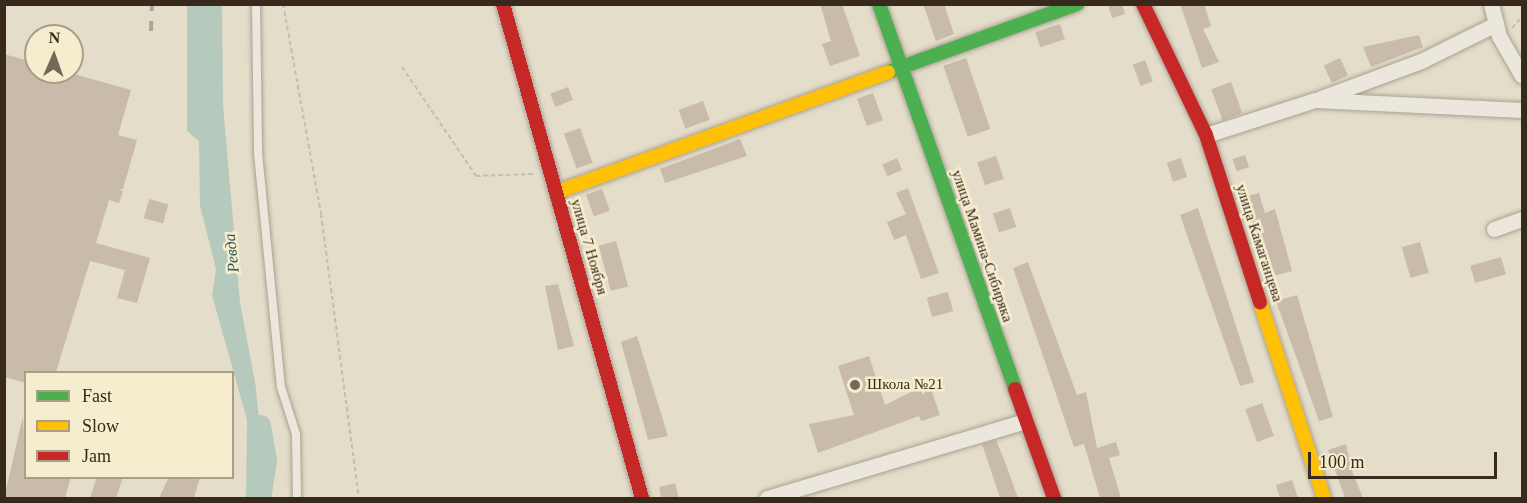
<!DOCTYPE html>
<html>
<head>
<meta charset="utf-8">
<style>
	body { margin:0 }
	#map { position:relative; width:1527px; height:503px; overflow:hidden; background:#e4ddc9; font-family:"Times New Roman",serif }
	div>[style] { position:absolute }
	.water>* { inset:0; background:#b6c9bd }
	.river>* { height:22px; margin:-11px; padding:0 11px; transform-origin:11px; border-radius:11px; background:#b6c9bd }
	.building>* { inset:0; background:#c8bbaa; transform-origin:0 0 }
	.path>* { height:2px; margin-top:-1px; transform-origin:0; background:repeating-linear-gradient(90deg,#c4beb2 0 4.5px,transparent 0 7.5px) }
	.roads { filter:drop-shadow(0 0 2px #a9a193) drop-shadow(0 0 2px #a9a193) }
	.lane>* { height:8px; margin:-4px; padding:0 4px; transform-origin:4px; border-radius:4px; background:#ece7dc }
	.street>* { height:15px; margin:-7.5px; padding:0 7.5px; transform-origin:7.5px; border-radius:7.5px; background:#ece7dc }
	.fast>* { height:14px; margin:-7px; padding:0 7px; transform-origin:7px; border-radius:7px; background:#4caf50 }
	.slow>* { height:14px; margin:-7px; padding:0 7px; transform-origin:7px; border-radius:7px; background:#ffc107 }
	.jam>* { height:14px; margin:-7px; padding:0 7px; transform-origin:7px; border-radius:7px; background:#c62828 }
	.rail>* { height:4px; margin-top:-2px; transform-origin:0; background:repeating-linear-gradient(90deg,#aba69c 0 10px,transparent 0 20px) }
	.dots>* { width:16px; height:16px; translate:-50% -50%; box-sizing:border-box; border:3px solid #f6ecce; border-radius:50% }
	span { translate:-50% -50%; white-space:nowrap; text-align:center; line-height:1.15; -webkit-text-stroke:5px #f6ecce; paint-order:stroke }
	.street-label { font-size:15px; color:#37291c }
	.poi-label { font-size:15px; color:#37291c }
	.left { translate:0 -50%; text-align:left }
	.water-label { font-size:16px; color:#2a5856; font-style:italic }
	.frame { position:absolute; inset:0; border:6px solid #37291c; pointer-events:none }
	.legend { position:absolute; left:24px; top:371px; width:210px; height:108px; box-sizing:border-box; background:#f6ecce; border:2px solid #aa9e87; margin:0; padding:8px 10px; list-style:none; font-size:18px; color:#37291c }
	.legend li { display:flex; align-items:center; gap:12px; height:30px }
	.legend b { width:30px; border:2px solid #aa9e87 }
	.north { position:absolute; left:24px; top:24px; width:60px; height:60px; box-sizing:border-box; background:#f6ecce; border:2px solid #aa9e87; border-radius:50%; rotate:2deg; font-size:16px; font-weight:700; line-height:24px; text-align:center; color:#37291c }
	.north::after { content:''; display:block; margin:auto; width:21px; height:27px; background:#746859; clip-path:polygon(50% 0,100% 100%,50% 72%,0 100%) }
	.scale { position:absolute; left:1308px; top:452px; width:189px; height:27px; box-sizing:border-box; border:3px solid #37291c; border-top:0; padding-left:8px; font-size:18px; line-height:21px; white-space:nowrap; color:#37291c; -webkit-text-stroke:4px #f6ecce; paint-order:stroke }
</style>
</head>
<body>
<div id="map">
	<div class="water">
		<div style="clip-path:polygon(187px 5px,222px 5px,223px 104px,240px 302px,256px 388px,266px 498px,246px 498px,247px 420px,212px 295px,216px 269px,200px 206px,199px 141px,187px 131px)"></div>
	</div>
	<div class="river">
		<div style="left:260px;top:426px;width:36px;rotate:80deg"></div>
		<div style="left:266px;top:461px;width:37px;rotate:99deg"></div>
	</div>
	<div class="building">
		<div style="clip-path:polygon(820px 4px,842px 4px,860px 56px,830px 66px,822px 44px,831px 41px)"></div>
		<div style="clip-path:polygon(923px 4px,944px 4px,954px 34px,936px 41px)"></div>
		<div style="clip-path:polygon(1108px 4px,1122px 4px,1125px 14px,1112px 18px)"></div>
		<div style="clip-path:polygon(1180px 4px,1204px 4px,1211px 26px,1203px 29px,1219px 62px,1202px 68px)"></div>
		<div style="left:1060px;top:24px;width:16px;height:26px;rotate:72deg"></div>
		<div style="clip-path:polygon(1419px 35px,1423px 47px,1371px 67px,1363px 47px)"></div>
		<div style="clip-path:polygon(4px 54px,36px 63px,36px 72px,67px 72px,131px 90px,118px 135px,137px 140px,123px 189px,118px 190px,123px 191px,119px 203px,109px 200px,96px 243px,150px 258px,137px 303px,117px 298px,125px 270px,90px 261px,56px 372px,26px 372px,26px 383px,4px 377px)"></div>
		<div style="left:966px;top:58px;width:75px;height:24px;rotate:71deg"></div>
		<div style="left:1340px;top:58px;width:19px;height:18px;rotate:65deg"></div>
		<div style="left:1145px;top:60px;width:23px;height:13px;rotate:70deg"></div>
		<div style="left:1231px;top:82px;width:33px;height:21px;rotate:70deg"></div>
		<div style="left:568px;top:87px;width:14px;height:19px;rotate:69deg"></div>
		<div style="left:873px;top:93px;width:29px;height:17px;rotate:70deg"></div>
		<div style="left:703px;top:101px;width:20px;height:26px;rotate:70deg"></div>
		<div style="left:580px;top:128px;width:37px;height:17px;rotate:70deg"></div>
		<div style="clip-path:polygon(740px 139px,747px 156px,665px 183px,660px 169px)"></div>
		<div style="left:1245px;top:155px;width:13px;height:13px;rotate:72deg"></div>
		<div style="left:996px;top:156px;width:24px;height:20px;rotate:71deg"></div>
		<div style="left:897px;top:158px;width:13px;height:16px;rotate:67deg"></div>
		<div style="left:1181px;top:158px;width:20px;height:15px;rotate:72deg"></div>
		<div style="clip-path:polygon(908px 188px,939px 273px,921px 279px,906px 235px,894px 240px,887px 222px,906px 214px,896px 193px)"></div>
		<div style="left:602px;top:189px;width:23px;height:17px;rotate:70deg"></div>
		<div style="clip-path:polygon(1259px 193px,1265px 213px,1275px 209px,1292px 271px,1270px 277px,1244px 197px)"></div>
		<div style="left:149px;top:199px;width:20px;height:20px;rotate:15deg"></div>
		<div style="left:1010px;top:208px;width:20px;height:18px;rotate:72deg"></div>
		<div style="clip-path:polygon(1198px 208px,1254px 382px,1240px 386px,1180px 215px)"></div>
		<div style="left:616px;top:241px;width:47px;height:18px;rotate:75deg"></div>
		<div style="left:1420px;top:242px;width:32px;height:19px;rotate:74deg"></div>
		<div style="left:1501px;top:257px;width:18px;height:32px;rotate:74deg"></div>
		<div style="clip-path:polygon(1028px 262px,1077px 395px,1086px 392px,1097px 448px,1116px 442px,1120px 455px,1109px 458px,1121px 498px,1100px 498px,1084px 444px,1074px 447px,1013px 268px)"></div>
		<div style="clip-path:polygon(558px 284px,574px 346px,558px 350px,545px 286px)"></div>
		<div style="left:948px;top:292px;width:20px;height:22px;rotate:75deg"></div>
		<div style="clip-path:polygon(1297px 295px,1333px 417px,1319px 421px,1276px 301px)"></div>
		<div style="clip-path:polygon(637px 336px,668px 436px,648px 440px,621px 342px)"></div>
		<div style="clip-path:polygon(869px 356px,885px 405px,929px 383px,940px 415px,921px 421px,919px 416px,818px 453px,809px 424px,854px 415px,838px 366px)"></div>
		<div style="left:1262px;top:403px;width:35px;height:18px;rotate:70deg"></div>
		<div style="clip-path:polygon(23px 416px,26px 477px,71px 477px,65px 498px,4px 498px)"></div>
		<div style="clip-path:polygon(996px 440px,1005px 462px,1018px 498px,1000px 498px,982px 444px)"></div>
		<div style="clip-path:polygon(1346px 444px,1352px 471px,1363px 498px,1345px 498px,1328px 450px)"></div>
		<div style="clip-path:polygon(97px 477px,123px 477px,116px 498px,90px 498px)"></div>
		<div style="clip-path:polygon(169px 477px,200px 477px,194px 498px,159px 498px)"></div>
		<div style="clip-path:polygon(1292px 480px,1298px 498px,1280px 498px,1276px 485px)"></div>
		<div style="clip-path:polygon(675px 483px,679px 498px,661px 498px,659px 487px)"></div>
	</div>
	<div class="path">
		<div style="left:283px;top:4px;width:213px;rotate:79.7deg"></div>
		<div style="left:321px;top:214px;width:287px;rotate:82.4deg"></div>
		<div style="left:1512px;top:28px;width:15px;rotate:-48deg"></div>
		<div style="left:402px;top:67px;width:132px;rotate:55.8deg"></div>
		<div style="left:476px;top:176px;width:58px;rotate:-2deg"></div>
	</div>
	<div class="roads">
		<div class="lane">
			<div style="left:256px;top:4px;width:149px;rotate:89.2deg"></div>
			<div style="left:258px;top:153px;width:235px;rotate:84.4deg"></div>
			<div style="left:281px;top:387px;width:49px;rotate:72.3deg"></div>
			<div style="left:296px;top:434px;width:64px;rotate:89.1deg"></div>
		</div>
		<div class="street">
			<div style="left:1491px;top:4px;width:33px;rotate:76deg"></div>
			<div style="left:1499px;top:36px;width:46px;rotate:60.1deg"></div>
			<div style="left:1321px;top:98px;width:107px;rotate:-20.3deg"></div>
			<div style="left:1421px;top:61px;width:84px;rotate:-26.3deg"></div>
			<div style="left:1206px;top:135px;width:114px;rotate:-17.8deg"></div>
			<div style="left:1315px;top:100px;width:207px;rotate:2.8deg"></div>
			<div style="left:1494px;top:229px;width:30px;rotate:-20deg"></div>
			<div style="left:767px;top:498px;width:270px;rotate:-16.6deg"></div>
		</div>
		<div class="fast">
			<div style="left:879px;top:4px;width:408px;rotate:70.5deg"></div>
			<div style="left:888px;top:72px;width:201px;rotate:-19.8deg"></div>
		</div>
		<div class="slow">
			<div style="left:557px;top:192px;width:352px;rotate:-19.9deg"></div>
			<div style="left:1260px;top:302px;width:206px;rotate:71.9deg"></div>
		</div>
		<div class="jam">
			<div style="left:503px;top:4px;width:513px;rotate:74.28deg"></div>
			<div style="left:1143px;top:4px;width:145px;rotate:64.3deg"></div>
			<div style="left:1206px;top:135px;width:176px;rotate:72.1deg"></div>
			<div style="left:1015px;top:389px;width:116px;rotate:70.3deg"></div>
		</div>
	</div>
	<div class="rail">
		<div style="left:151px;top:31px;width:27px;rotate:-88deg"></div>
	</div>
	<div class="dots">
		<div style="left:855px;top:385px;background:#746859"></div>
	</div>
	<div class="street-label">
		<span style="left:1259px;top:243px;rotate:72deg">улица Камаганцева</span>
		<span style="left:982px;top:246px;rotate:71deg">улица Мамина-Сибиряка</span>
		<span style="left:589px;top:247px;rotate:74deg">улица 7 Ноября</span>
	</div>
	<div class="poi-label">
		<span class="left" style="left:867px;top:385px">Школа №21</span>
	</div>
	<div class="water-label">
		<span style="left:232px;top:253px;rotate:-96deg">Ревда</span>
	</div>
	<div class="frame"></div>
	<ul class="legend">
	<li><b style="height:8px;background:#4caf50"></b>Fast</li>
	<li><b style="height:8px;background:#ffc107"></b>Slow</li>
	<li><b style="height:8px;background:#c62828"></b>Jam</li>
	</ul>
	<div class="north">N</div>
	<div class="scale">100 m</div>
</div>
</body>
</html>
